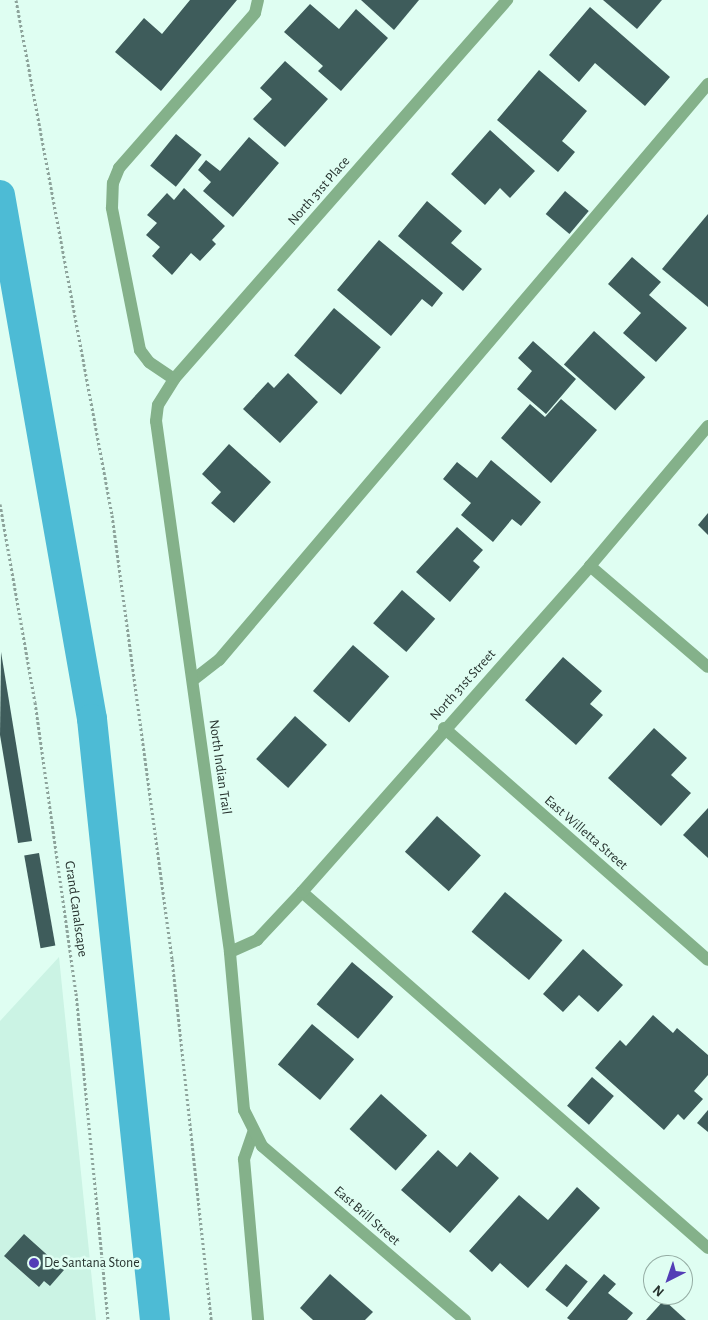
<!DOCTYPE html>
<html>
<head>
<meta charset="utf-8">
<style>
	body { margin:0 }
	#map { position:relative; width:708px; height:1320px; overflow:hidden; background:#dffef2; font-family:"Alegreya Sans",sans-serif }
	div>[style] { position:absolute }
	.built>* { inset:0; background:#cbf3e4 }
	.canal>* { height:30px; margin:-15px; padding:0 15px; transform-origin:15px; border-radius:15px; background:#4dbbd5 }
	.building>* { inset:0; background:#3e5c5b; transform-origin:0 0 }
	.path>* { height:3px; margin-top:-1.5px; transform-origin:0; background:repeating-linear-gradient(90deg,#8da39b 0 2.5px,transparent 0 5px) }
	.minor>* { height:12px; margin:-6px; padding:0 6px; transform-origin:6px; border-radius:6px; background:#84b18a }
	.dots>* { width:14px; height:14px; translate:-50% -50%; box-sizing:border-box; border:2px solid #dffef2; border-radius:50% }
	span { translate:-50% -50%; white-space:nowrap; text-align:center; line-height:1.15; -webkit-text-stroke:5px #dffef2; paint-order:stroke }
	.street-label { font-size:14px; color:#27332f }
	.poi-label { font-size:14px; color:#27332f }
	.left { translate:0 -50%; text-align:left }
	.north { position:absolute; left:643px; top:1255px; width:50px; height:50px; box-sizing:border-box; background:#dffef2; border:1px solid #95ada4; border-radius:50%; rotate:221deg; font-size:14px; font-weight:700; line-height:20px; text-align:center; color:#27332f }
	.north::after { content:''; display:block; margin:auto; width:18px; height:22px; background:#533eb6; clip-path:polygon(50% 0,100% 100%,50% 72%,0 100%) }
</style>
</head>
<body>
<div id="map">
	<div class="built">
		<div style="clip-path:polygon(59px 957px,96px 1320px,0 1320px,0 1021px)"></div>
	</div>
	<div class="canal">
		<div style="left:0;top:195px;width:532px;rotate:80.04deg"></div>
		<div style="left:92px;top:719px;width:604px;rotate:84.02deg"></div>
	</div>
	<div class="building">
		<div style="clip-path:polygon(190px 0,237px 0,161px 91px,115px 52px,144px 18px,162px 34px)"></div>
		<div style="clip-path:polygon(361px 0,419px 0,394px 30px)"></div>
		<div style="clip-path:polygon(603px 0,662px 0,637px 29px)"></div>
		<div style="clip-path:polygon(310px 4px,339px 29px,356px 9px,388px 38px,341px 91px,318px 71px,323px 66px,284px 32px)"></div>
		<div style="clip-path:polygon(590px 7px,670px 77px,645px 106px,595px 63px,579px 82px,549px 55px)"></div>
		<div style="clip-path:polygon(285px 61px,328px 99px,285px 147px,253px 119px,272px 99px,260px 88px)"></div>
		<div style="clip-path:polygon(539px 70px,587px 111px,562px 141px,575px 152px,558px 172px,497px 120px)"></div>
		<div style="clip-path:polygon(490px 130px,535px 171px,510px 198px,500px 188px,485px 205px,451px 174px)"></div>
		<div style="left:176px;top:134px;width:33px;height:41px;rotate:39deg"></div>
		<div style="clip-path:polygon(249px 137px,279px 163px,233px 217px,203px 191px,211px 182px,198px 170px,206px 160px,220px 171px)"></div>
		<div style="clip-path:polygon(184px 188px,225px 226px,212px 240px,216px 244px,200px 261px,191px 253px,172px 275px,152px 256px,160px 247px,146px 235px,157px 223px,147px 215px,167px 193px,174px 200px)"></div>
		<div style="left:565px;top:191px;width:31px;height:30px;rotate:40deg"></div>
		<div style="clip-path:polygon(427px 201px,462px 231px,451px 243px,482px 269px,463px 291px,398px 236px)"></div>
		<div style="clip-path:polygon(708px 214px,708px 307px,662px 269px)"></div>
		<div style="clip-path:polygon(379px 240px,443px 293px,432px 307px,422px 299px,391px 336px,337px 290px)"></div>
		<div style="clip-path:polygon(632px 257px,661px 282px,649px 295px,687px 328px,656px 362px,623px 333px,641px 313px,608px 284px)"></div>
		<div style="left:334px;top:308px;width:61px;height:62px;rotate:40deg"></div>
		<div style="left:594px;top:331px;width:69px;height:45px;rotate:42deg"></div>
		<div style="clip-path:polygon(533px 341px,576px 379px,546px 414px,517px 389px,532px 371px,518px 358px)"></div>
		<div style="clip-path:polygon(288px 373px,318px 402px,280px 443px,243px 409px,268px 382px,274px 388px)"></div>
		<div style="clip-path:polygon(561px 399px,597px 430px,551px 483px,501px 438px,530px 404px,545px 417px)"></div>
		<div style="clip-path:polygon(229px 444px,271px 482px,234px 523px,211px 503px,221px 492px,202px 474px)"></div>
		<div style="clip-path:polygon(491px 460px,541px 502px,521px 526px,512px 519px,493px 542px,461px 515px,471px 503px,443px 479px,457px 462px,477px 478px)"></div>
		<div style="clip-path:polygon(708px 513px,708px 535px,698px 525px)"></div>
		<div style="clip-path:polygon(457px 527px,483px 550px,473px 561px,480px 567px,450px 602px,416px 572px)"></div>
		<div style="left:402px;top:590px;width:44px;height:44px;rotate:41deg"></div>
		<div style="left:353px;top:645px;width:48px;height:61px;rotate:41deg"></div>
		<div style="clip-path:polygon(1px 652px,32px 841px,18px 843px,0 735px)"></div>
		<div style="clip-path:polygon(563px 657px,602px 691px,590px 704px,603px 715px,576px 745px,525px 700px)"></div>
		<div style="left:295px;top:716px;width:43px;height:58px;rotate:42deg"></div>
		<div style="clip-path:polygon(654px 728px,687px 758px,671px 775px,691px 793px,661px 826px,608px 778px)"></div>
		<div style="clip-path:polygon(708px 808px,708px 858px,683px 835px)"></div>
		<div style="left:437px;top:816px;width:59px;height:48px;rotate:42deg"></div>
		<div style="left:39px;top:853px;width:94px;height:15px;rotate:80deg"></div>
		<div style="left:505px;top:892px;width:75px;height:52px;rotate:40deg"></div>
		<div style="clip-path:polygon(583px 949px,623px 985px,598px 1012px,579px 995px,563px 1012px,543px 994px)"></div>
		<div style="left:352px;top:962px;width:54px;height:55px;rotate:40deg"></div>
		<div style="clip-path:polygon(653px 1015px,673px 1033px,677px 1028px,708px 1055px,708px 1075px,694px 1091px,703px 1099px,684px 1120px,678px 1114px,664px 1130px,595px 1068px,620px 1040px,626px 1046px)"></div>
		<div style="left:312px;top:1024px;width:55px;height:53px;rotate:40deg"></div>
		<div style="left:592px;top:1077px;width:29px;height:38px;rotate:41deg"></div>
		<div style="left:381px;top:1094px;width:62px;height:47px;rotate:42deg"></div>
		<div style="clip-path:polygon(708px 1110px,708px 1132px,697px 1123px)"></div>
		<div style="clip-path:polygon(438px 1150px,457px 1167px,470px 1152px,499px 1178px,450px 1233px,401px 1190px)"></div>
		<div style="clip-path:polygon(577px 1187px,600px 1208px,528px 1288px,500px 1263px,492px 1272px,469px 1251px,519px 1195px,548px 1220px)"></div>
		<div style="clip-path:polygon(24px 1234px,64px 1270px,50px 1286px,44px 1281px,39px 1287px,4px 1256px)"></div>
		<div style="left:566px;top:1264px;width:28px;height:33px;rotate:39deg"></div>
		<div style="clip-path:polygon(330px 1274px,373px 1312px,365px 1320px,313px 1320px,300px 1308px)"></div>
		<div style="clip-path:polygon(604px 1274px,616px 1284px,608px 1293px,633px 1313px,627px 1320px,570px 1320px,567px 1318px)"></div>
		<div style="clip-path:polygon(664px 1300px,686px 1320px,646px 1320px)"></div>
	</div>
	<div class="path">
		<div style="left:16px;top:0;width:524px;rotate:79.44deg"></div>
		<div style="left:112px;top:515px;width:448px;rotate:82.3deg"></div>
		<div style="left:172px;top:959px;width:363px;rotate:83.8deg"></div>
		<div style="left:0;top:504px;width:201px;rotate:80deg"></div>
		<div style="left:35px;top:702px;width:294px;rotate:82deg"></div>
		<div style="left:76px;top:993px;width:329px;rotate:84.4deg"></div>
	</div>
	<div class="minor">
		<div style="left:174px;top:379px;width:30px;rotate:-146deg"></div>
		<div style="left:149px;top:362px;width:15px;rotate:-127deg"></div>
		<div style="left:140px;top:350px;width:145px;rotate:-101.2deg"></div>
		<div style="left:112px;top:208px;width:25px;rotate:-88deg"></div>
		<div style="left:113px;top:183px;width:16px;rotate:-68deg"></div>
		<div style="left:119px;top:168px;width:206px;rotate:-48.7deg"></div>
		<div style="left:255px;top:13px;width:13px;rotate:-77deg"></div>
		<div style="left:590px;top:566px;width:155px;rotate:40.6deg"></div>
		<div style="left:193px;top:680px;width:33px;rotate:-38deg"></div>
		<div style="left:219px;top:660px;width:756px;rotate:-49.67deg"></div>
		<div style="left:444px;top:728px;width:351px;rotate:41.3deg"></div>
		<div style="left:302px;top:892px;width:540px;rotate:41.25deg"></div>
		<div style="left:230px;top:952px;width:30px;rotate:-24deg"></div>
		<div style="left:257px;top:940px;width:66px;rotate:-46.8deg"></div>
		<div style="left:302px;top:892px;width:435px;rotate:-48.5deg"></div>
		<div style="left:590px;top:566px;width:183px;rotate:-49.9deg"></div>
		<div style="left:253px;top:1133px;width:28px;rotate:109deg"></div>
		<div style="left:244px;top:1159px;width:162px;rotate:85deg"></div>
		<div style="left:465px;top:1320px;width:267px;rotate:-139.4deg"></div>
		<div style="left:262px;top:1146px;width:40px;rotate:-116.6deg"></div>
		<div style="left:244px;top:1110px;width:159px;rotate:-95.1deg"></div>
		<div style="left:230px;top:952px;width:536px;rotate:-97.93deg"></div>
		<div style="left:156px;top:421px;width:16px;rotate:-83deg"></div>
		<div style="left:158px;top:405px;width:31px;rotate:-58deg"></div>
		<div style="left:174px;top:379px;width:505px;rotate:-48.7deg"></div>
	</div>
	<div class="dots">
		<div style="left:34px;top:1263px;background:#533eb6"></div>
	</div>
	<div class="street-label">
		<span style="left:319px;top:191px;rotate:-49deg">North 31st Place</span>
		<span style="left:463px;top:685px;rotate:-48deg">North 31st Street</span>
		<span style="left:220px;top:767px;rotate:82deg">North Indian Trail</span>
		<span style="left:586px;top:833px;rotate:41deg">East Willetta Street</span>
		<span style="left:76px;top:909px;rotate:82deg">Grand Canalscape</span>
		<span style="left:367px;top:1216px;rotate:41deg">East Brill Street</span>
	</div>
	<div class="poi-label">
		<span class="left" style="left:44px;top:1263px">De Santana Stone</span>
	</div>
	<div class="north">N</div>
</div>
</body>
</html>
